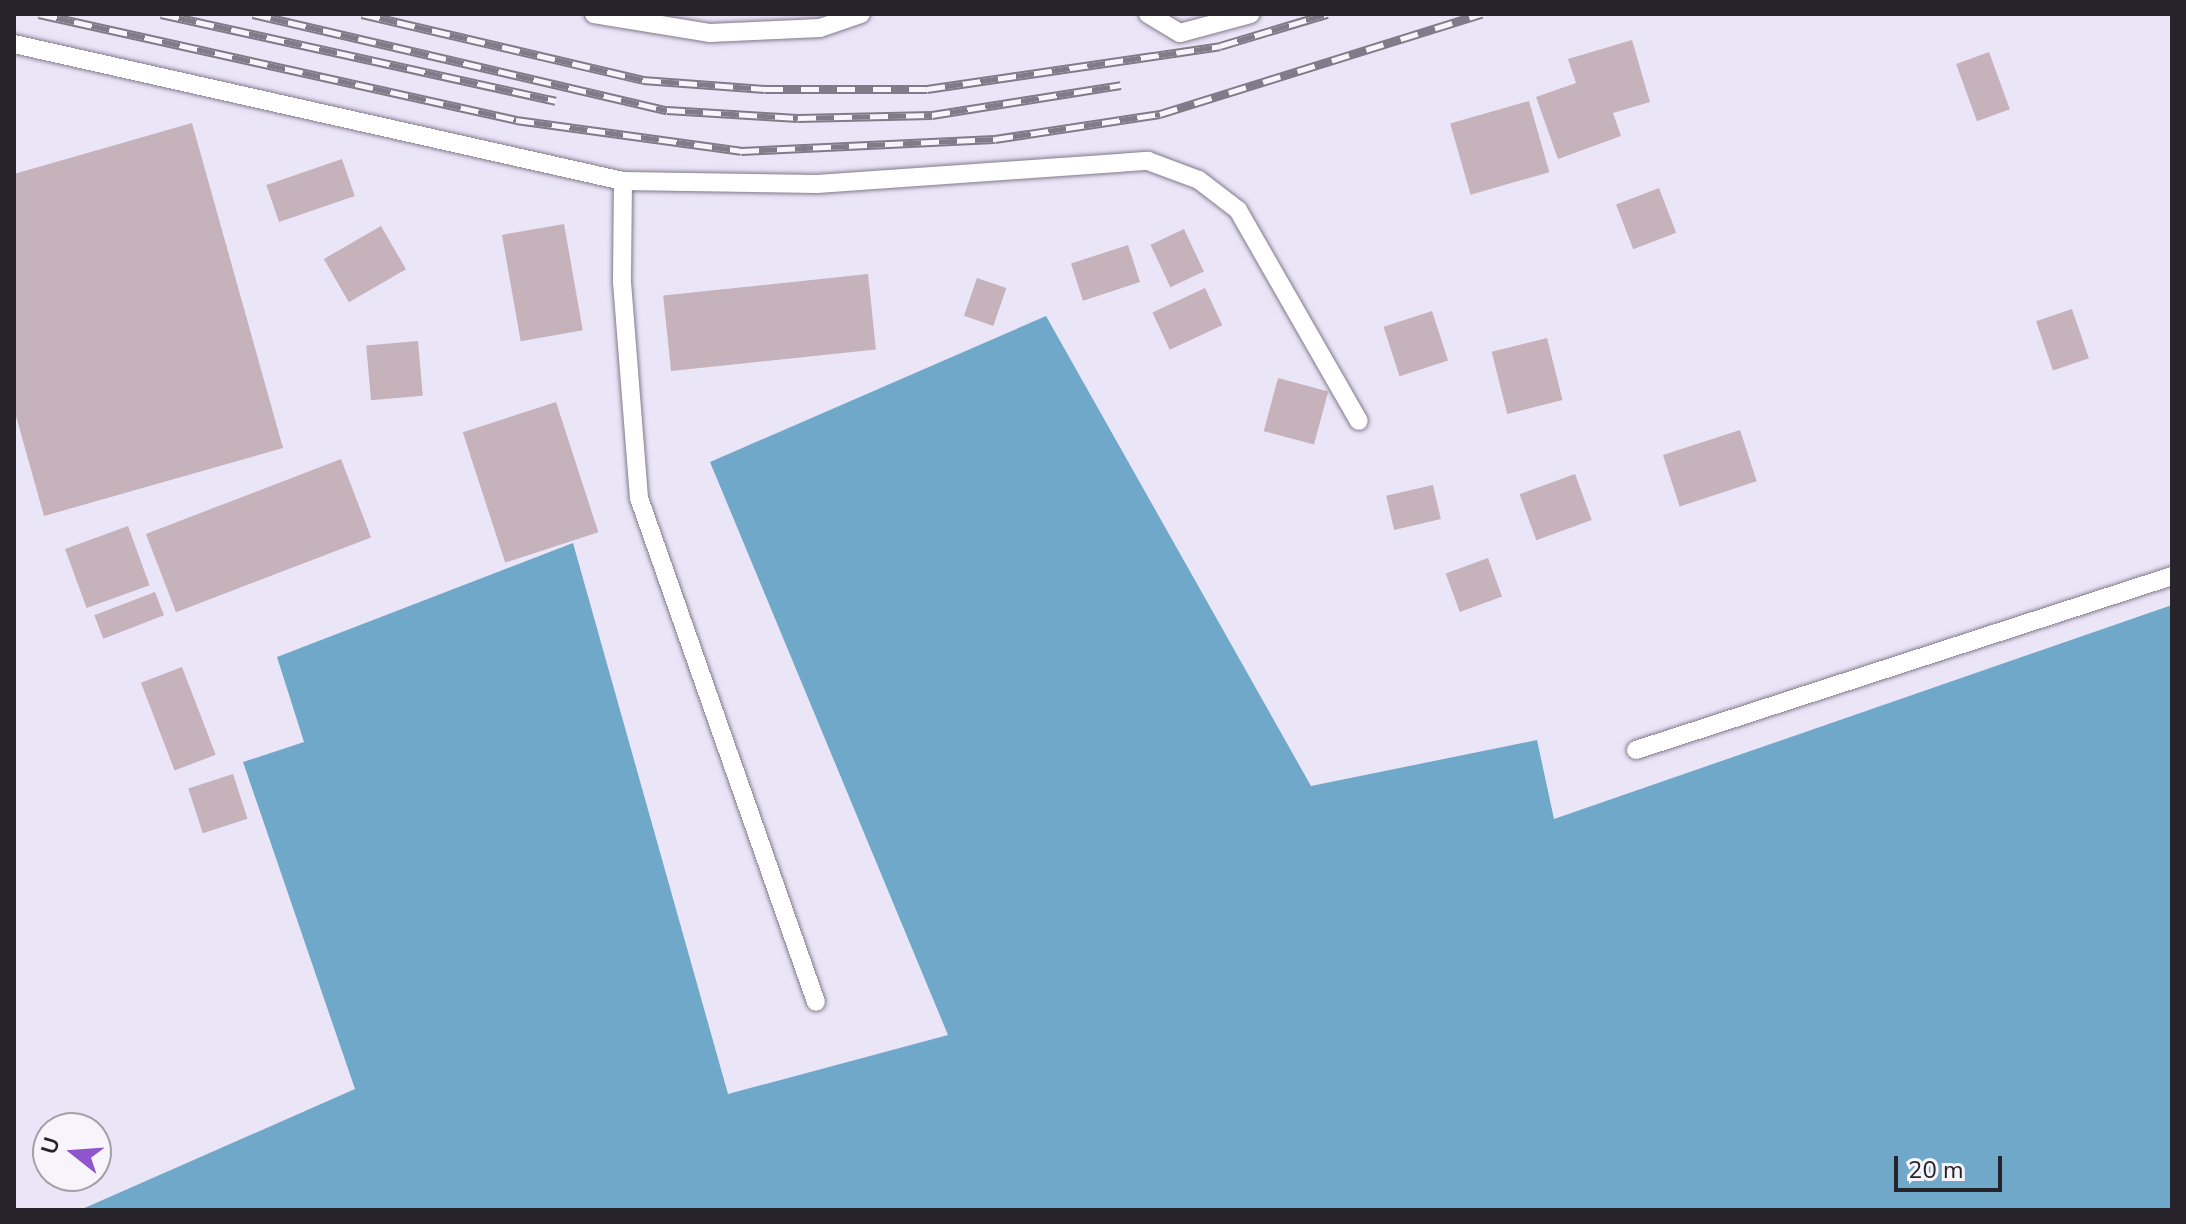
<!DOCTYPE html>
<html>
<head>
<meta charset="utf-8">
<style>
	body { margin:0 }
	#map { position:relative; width:2186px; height:1224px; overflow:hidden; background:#ebe5f8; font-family:"Nunito Sans",sans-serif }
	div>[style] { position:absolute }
	.water>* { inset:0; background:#70a8c9 }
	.building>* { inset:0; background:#c6b2bb; transform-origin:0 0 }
	.roads { filter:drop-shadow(0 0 2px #807a8b) drop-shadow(0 0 2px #807a8b) }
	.service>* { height:18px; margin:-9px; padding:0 9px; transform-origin:9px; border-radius:9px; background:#fff }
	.rail>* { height:9px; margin-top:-4.5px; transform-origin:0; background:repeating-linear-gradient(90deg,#f7f4fc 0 18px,#807b88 0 36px); box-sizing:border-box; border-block:2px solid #807b88 }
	span { translate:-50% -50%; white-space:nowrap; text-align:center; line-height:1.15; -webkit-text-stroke:7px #f7f4fc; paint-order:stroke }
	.frame { position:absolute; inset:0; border:16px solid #26232a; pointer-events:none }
	.north { position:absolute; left:32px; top:1112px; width:80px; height:80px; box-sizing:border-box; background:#f7f4fc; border:2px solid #a3a0a8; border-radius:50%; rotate:287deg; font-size:22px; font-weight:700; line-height:32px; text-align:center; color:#26232a }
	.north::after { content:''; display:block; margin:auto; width:28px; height:36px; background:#8f55cc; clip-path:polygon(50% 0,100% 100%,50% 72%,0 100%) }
	.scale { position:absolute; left:1894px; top:1156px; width:108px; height:36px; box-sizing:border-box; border:4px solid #26232a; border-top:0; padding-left:10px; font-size:24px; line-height:28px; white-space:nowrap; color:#26232a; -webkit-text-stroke:6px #f7f4fc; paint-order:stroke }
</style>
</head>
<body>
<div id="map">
	<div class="water">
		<div style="clip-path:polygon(1046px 316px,1311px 786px,1537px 740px,1554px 819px,2172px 605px,2172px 1210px,80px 1210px,355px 1089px,243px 762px,304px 742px,277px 657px,573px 543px,728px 1094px,948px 1035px,710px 462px)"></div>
	</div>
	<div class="building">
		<div style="clip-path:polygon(1632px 40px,1650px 102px,1613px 113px,1621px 136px,1558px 159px,1536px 97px,1576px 83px,1568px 59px)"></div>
		<div style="left:1989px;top:52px;width:61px;height:35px;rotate:70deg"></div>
		<div style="left:1529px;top:101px;width:74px;height:82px;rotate:74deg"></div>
		<div style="clip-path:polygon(192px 123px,283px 448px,44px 516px,14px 409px,14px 174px)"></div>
		<div style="left:342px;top:159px;width:39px;height:80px;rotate:71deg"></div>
		<div style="left:1659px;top:188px;width:48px;height:46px;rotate:69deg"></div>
		<div style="left:564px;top:224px;width:108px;height:63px;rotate:80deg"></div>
		<div style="left:381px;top:226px;width:50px;height:66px;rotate:60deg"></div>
		<div style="left:1184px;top:229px;width:47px;height:37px;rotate:65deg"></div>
		<div style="left:1128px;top:245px;width:39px;height:60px;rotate:72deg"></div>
		<div style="left:868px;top:274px;width:76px;height:206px;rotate:84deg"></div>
		<div style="left:977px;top:278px;width:31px;height:40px;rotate:19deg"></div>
		<div style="left:1205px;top:288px;width:41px;height:58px;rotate:65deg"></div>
		<div style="left:2072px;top:309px;width:52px;height:38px;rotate:71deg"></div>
		<div style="left:1432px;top:311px;width:52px;height:51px;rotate:72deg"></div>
		<div style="left:1547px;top:338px;width:64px;height:57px;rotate:76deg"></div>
		<div style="left:418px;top:341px;width:55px;height:52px;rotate:85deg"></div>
		<div style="left:1278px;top:378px;width:52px;height:55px;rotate:15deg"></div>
		<div style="left:556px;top:402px;width:137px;height:98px;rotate:72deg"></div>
		<div style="left:1740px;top:430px;width:54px;height:81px;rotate:72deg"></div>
		<div style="left:341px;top:459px;width:84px;height:209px;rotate:69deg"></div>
		<div style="left:1575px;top:474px;width:49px;height:59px;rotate:70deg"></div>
		<div style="left:1433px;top:485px;width:35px;height:48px;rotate:77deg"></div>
		<div style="left:128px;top:526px;width:63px;height:67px;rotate:70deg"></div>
		<div style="left:1488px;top:558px;width:41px;height:45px;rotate:70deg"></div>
		<div style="left:155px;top:592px;width:25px;height:65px;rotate:69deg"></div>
		<div style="left:182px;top:667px;width:94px;height:44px;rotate:69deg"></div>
		<div style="left:233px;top:774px;width:47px;height:47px;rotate:72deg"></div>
	</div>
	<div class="roads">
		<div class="service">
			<div style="left:594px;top:14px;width:118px;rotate:9.3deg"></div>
			<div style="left:710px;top:33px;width:110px;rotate:-2.6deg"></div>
			<div style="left:820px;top:28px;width:43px;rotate:-18.9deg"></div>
			<div style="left:1148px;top:14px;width:37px;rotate:31deg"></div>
			<div style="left:1180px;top:33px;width:73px;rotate:-15deg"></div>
			<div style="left:14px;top:44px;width:624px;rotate:12.68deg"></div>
			<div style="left:623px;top:181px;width:194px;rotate:0.9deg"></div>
			<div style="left:817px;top:184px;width:332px;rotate:-4deg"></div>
			<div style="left:1148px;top:161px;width:54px;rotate:20.4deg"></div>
			<div style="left:1199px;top:180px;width:49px;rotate:37.6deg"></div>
			<div style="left:1238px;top:210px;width:243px;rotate:60.2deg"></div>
			<div style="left:623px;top:181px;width:101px;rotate:90.6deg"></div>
			<div style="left:622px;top:282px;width:217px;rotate:85.5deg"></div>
			<div style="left:639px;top:498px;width:534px;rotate:70.65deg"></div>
			<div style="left:1636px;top:750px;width:564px;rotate:-17.98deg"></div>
		</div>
	</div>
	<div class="rail">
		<div style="left:39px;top:14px;width:489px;rotate:12.5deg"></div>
		<div style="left:516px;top:120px;width:227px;rotate:7.8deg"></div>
		<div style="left:741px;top:151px;width:254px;rotate:-2.7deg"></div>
		<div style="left:995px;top:139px;width:167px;rotate:-8.6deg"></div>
		<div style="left:1160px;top:114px;width:337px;rotate:-17.3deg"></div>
		<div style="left:161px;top:14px;width:404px;rotate:12.4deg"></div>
		<div style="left:253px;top:14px;width:425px;rotate:13.1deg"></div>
		<div style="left:667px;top:110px;width:131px;rotate:3.5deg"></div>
		<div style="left:798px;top:118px;width:134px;rotate:-1.3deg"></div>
		<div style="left:932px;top:115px;width:191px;rotate:-9deg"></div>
		<div style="left:362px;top:14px;width:289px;rotate:13.2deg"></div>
		<div style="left:643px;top:80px;width:122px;rotate:4.2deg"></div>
		<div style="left:765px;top:89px;width:162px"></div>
		<div style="left:927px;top:89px;width:296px;rotate:-8.3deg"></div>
		<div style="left:1220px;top:46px;width:112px;rotate:-16.7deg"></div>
	</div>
	<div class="frame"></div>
	<div class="north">U</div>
	<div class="scale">20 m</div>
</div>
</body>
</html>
